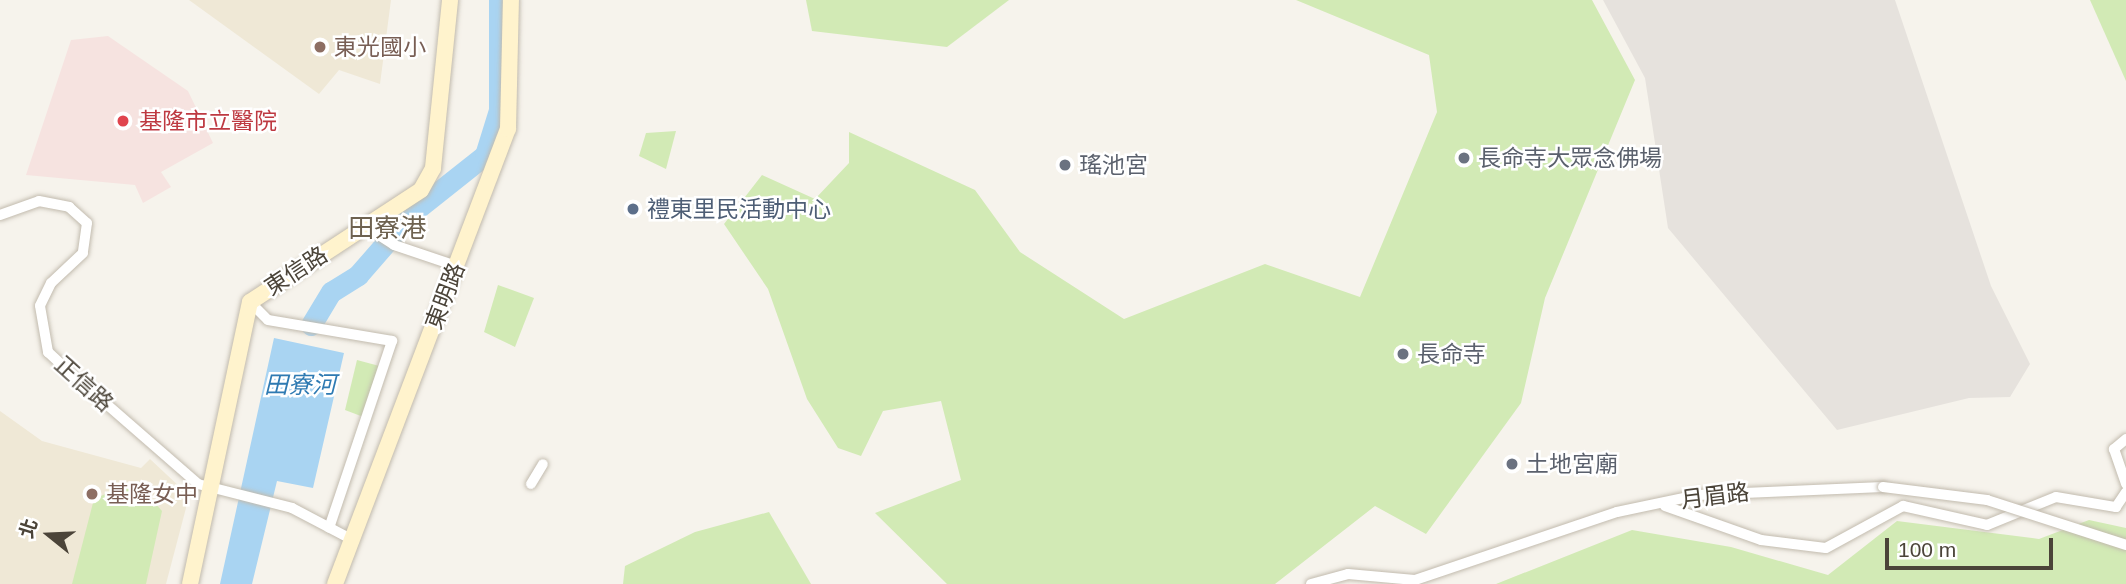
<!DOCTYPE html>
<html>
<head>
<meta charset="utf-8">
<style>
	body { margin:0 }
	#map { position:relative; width:2126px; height:584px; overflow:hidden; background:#f6f3ec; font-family:Arial,"Noto Sans TC",sans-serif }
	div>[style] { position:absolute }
	.industrial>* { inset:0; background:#e6e2dd }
	.education>* { inset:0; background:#efe8d6 }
	.medical>* { inset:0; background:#f6e3e0 }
	.green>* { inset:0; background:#d2eab5 }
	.water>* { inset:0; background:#a9d4f2 }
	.river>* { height:21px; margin:-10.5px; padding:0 10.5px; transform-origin:10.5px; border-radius:10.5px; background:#a9d4f2 }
	.roads { filter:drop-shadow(0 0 2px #c2bbae) drop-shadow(0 0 2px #c2bbae) }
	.street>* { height:10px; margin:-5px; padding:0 5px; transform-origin:5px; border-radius:5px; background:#fff }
	.secondary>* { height:16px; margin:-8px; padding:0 8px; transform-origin:8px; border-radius:8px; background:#fff3cd }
	.bridges { filter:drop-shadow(0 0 2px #c2bbae) drop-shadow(0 0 2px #c2bbae) }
	.street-bridge>* { height:10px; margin:-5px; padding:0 5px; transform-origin:5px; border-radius:5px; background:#fff }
	.dots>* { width:19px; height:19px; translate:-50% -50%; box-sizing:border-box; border:4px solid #fff; border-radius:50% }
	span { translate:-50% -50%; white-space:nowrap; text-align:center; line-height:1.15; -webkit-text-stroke:5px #fff; paint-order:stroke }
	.education-label { font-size:23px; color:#785e54 }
	.left { translate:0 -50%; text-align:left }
	.health-label { font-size:23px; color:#be3a42 }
	.worship-label { font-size:23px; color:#5b616d }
	.service-label { font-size:23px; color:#4e5e75 }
	.street-label { font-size:23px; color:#4b4439 }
	.water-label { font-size:24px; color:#2e7ab2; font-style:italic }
	.quarter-label { font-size:26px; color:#6e6250 }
	.north { position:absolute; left:14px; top:500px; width:70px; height:70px; -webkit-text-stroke:5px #fff; paint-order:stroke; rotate:288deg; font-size:19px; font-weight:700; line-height:28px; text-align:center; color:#4b4439 }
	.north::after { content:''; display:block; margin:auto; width:24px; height:32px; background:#4b4439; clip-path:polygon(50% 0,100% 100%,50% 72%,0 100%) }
	.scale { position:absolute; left:1885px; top:538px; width:168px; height:32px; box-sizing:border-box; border:4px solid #4b4439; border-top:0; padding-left:9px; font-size:21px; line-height:24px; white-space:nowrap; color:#4b4439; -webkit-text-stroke:5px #fff; paint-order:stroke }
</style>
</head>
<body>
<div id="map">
	<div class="industrial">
		<div style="clip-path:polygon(1603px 0,1895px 0,1991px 286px,2030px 364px,2010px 397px,1969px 398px,1837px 430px,1668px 228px,1645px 78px)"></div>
	</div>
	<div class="education">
		<div style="clip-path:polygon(189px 0,391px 0,380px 84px,339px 70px,319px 94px)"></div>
		<div style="clip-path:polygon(0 411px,42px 441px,141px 468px,150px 459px,182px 489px,186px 508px,166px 584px,0 584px)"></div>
	</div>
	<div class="medical">
		<div style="clip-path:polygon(108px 36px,188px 91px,213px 143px,161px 172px,171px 187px,143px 203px,135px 185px,26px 175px,71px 40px)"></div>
	</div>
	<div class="green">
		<div style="clip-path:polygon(806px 0,1009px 0,947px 47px,812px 31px)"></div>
		<div style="clip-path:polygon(1296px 0,1592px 0,1635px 80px,1545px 298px,1521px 403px,1426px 534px,1375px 506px,1275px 584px,947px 584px,875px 513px,961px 480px,941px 401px,883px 411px,861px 456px,838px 448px,807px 399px,768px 289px,724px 224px,762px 175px,815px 199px,849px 163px,849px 132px,975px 190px,1020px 252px,1124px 319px,1265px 264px,1360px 297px,1437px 112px,1429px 55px)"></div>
		<div style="clip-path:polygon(2090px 0,2126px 0,2126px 81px)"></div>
		<div style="clip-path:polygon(676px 131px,666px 169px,639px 156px,646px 133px)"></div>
		<div style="clip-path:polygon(498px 285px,534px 298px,515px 347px,484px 332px)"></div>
		<div style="clip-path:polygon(357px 360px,383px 367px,366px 418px,345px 410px)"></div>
		<div style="clip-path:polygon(126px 485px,143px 489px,162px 511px,146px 584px,72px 584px,94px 499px)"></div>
		<div style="clip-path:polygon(769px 512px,811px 584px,623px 584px,625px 566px,695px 532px)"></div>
		<div style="clip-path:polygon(2089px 520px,2126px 528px,2126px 584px,1496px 584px,1632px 530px,1731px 547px,1828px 575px,1897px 521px,2039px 539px)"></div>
	</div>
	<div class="water">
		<div style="clip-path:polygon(274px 338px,344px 353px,313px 488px,277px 481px,252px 584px,220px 584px)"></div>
	</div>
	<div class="river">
		<div style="left:311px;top:325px;width:39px;rotate:-59deg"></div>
		<div style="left:331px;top:292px;width:32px;rotate:-32deg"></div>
		<div style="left:358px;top:275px;width:84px;rotate:-48.9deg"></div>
		<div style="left:413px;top:212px;width:92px;rotate:-38.4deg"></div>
		<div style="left:485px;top:155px;width:47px;rotate:-72.7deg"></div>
		<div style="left:499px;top:110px;width:110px;rotate:-90deg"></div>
	</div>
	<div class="roads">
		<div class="street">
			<div style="left:0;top:215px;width:41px;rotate:-19.7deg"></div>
			<div style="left:39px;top:201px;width:31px;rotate:11deg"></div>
			<div style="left:69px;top:207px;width:24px;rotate:42deg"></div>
			<div style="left:87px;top:223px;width:30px;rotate:98deg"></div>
			<div style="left:83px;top:253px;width:44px;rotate:136.8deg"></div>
			<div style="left:51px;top:283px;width:25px;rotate:116deg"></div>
			<div style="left:40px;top:306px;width:47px;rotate:80.1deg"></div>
			<div style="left:48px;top:352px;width:33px;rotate:43deg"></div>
			<div style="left:72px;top:374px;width:167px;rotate:41.1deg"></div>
			<div style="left:198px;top:484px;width:97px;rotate:14.3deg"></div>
			<div style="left:292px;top:508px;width:69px;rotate:27.7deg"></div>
			<div style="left:368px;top:228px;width:31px;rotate:33deg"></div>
			<div style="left:394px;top:245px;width:65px;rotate:18.7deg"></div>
			<div style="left:250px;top:302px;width:25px;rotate:45deg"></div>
			<div style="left:268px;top:320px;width:126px;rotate:9.6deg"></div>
			<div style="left:392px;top:341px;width:197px;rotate:108.6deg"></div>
			<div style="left:2126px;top:439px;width:16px;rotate:140deg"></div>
			<div style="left:2114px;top:449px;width:37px;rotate:71deg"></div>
			<div style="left:531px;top:484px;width:23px;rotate:-59deg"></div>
			<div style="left:1665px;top:506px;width:102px;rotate:19.5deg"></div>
			<div style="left:1761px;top:540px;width:65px;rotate:7deg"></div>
			<div style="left:1826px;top:548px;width:88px;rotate:-28.6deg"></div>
			<div style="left:1903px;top:506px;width:86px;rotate:12.7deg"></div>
			<div style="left:1987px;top:525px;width:74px;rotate:-22.1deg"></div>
			<div style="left:2056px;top:497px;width:61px;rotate:9.5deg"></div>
			<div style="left:2116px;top:507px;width:18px;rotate:-56deg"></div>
			<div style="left:1311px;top:584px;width:38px;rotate:-15deg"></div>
			<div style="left:1348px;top:574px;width:67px;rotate:5.1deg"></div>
			<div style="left:1415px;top:580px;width:213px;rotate:-18.6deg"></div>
			<div style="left:1617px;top:512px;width:83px;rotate:-11.9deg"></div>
			<div style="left:1698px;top:495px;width:185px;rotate:-2.5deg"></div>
		</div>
		<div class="secondary">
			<div style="left:190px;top:584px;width:288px;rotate:-78deg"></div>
			<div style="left:250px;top:302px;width:204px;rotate:-33.2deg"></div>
			<div style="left:421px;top:190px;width:25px;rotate:-61deg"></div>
			<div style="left:433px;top:168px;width:169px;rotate:-84.2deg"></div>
			<div style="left:335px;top:584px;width:487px;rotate:-69.2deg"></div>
			<div style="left:508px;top:129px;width:129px;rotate:-88.7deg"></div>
		</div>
	</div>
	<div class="bridges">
		<div class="street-bridge">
			<div style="left:1883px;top:487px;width:105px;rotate:7.1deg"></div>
			<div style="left:1987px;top:500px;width:146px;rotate:17.9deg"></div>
		</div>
	</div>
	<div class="dots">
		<div style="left:320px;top:47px;background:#8d6e63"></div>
		<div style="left:123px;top:121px;background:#e0444e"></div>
		<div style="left:1464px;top:158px;background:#6b7280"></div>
		<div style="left:1065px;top:165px;background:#6b7280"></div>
		<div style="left:633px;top:209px;background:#5c6f8a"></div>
		<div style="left:1403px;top:354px;background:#6b7280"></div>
		<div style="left:1512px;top:464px;background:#6b7280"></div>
		<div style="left:92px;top:494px;background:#8d6e63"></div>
	</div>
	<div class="education-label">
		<span class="left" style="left:334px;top:47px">東光國小</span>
		<span class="left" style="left:106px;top:494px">基隆女中</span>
	</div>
	<div class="health-label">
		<span class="left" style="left:139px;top:121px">基隆市立醫院</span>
	</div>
	<div class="worship-label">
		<span class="left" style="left:1478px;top:158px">長命寺大眾念佛場</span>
		<span class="left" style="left:1079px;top:165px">瑤池宮</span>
		<span class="left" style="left:1417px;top:354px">長命寺</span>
		<span class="left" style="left:1526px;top:464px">土地宮廟</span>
	</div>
	<div class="service-label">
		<span class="left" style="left:647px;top:209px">禮東里民活動中心</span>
	</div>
	<div class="street-label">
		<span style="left:296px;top:271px;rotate:-33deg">東信路</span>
		<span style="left:445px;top:296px;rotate:-69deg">東明路</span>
		<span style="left:84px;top:384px;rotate:42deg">正信路</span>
		<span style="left:1715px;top:496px;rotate:-7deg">月眉路</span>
	</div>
	<div class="water-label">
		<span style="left:300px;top:385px">田寮河</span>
	</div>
	<div class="quarter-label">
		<span style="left:387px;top:229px">田寮港</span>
	</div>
	<div class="north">北</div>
	<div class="scale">100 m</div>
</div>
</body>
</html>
